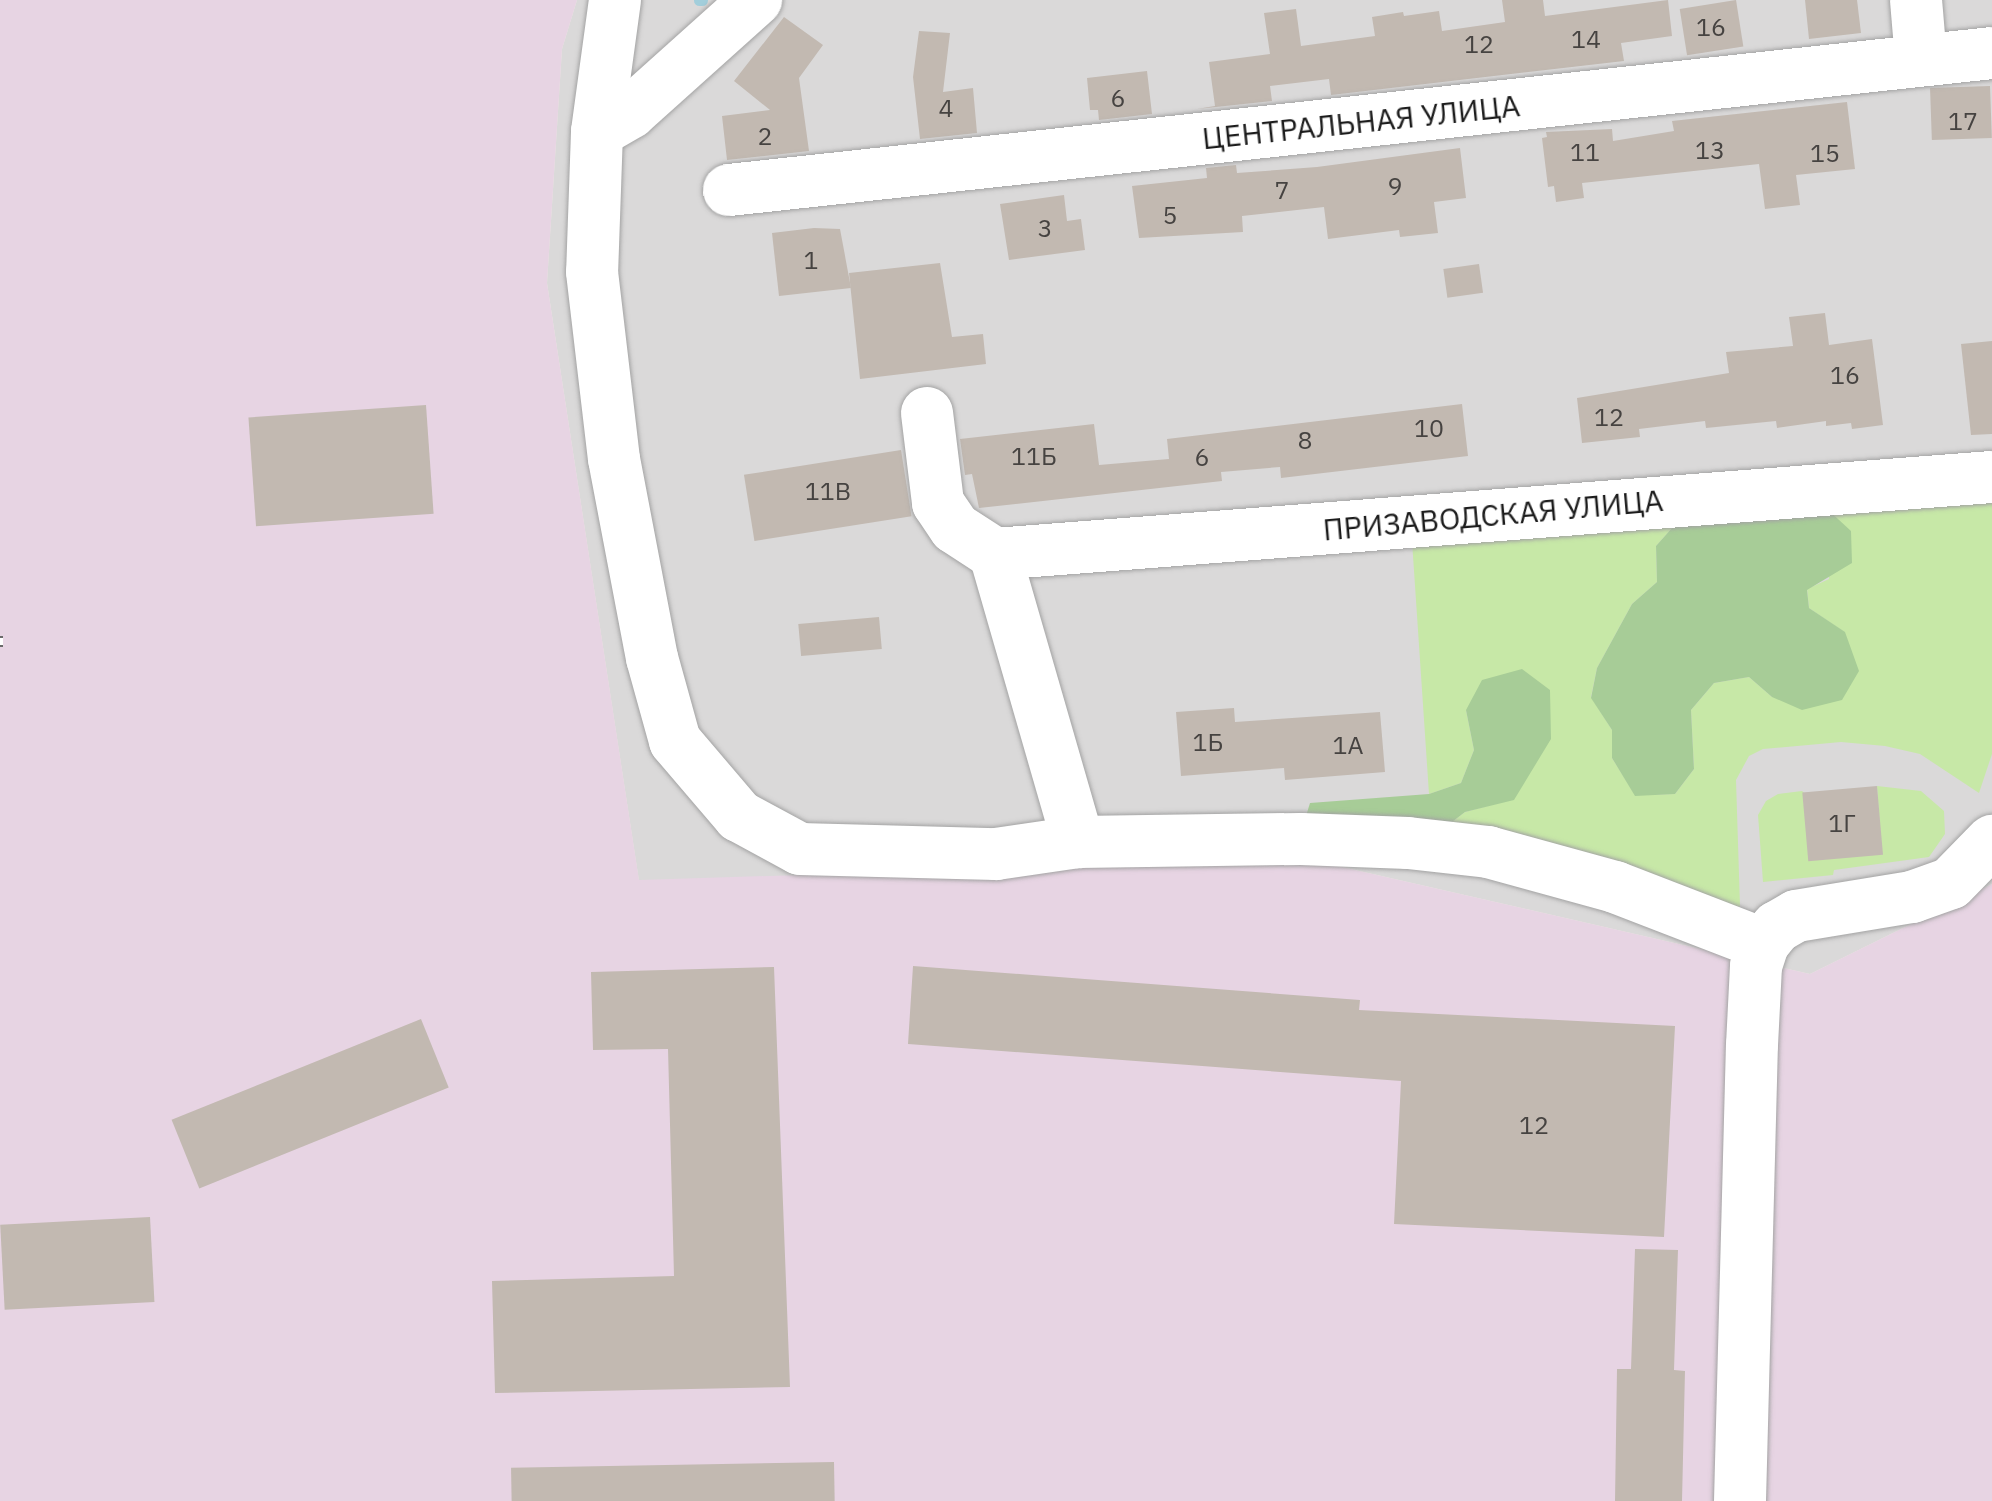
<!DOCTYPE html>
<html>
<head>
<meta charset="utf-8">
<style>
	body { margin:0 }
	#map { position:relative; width:1992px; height:1501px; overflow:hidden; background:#edeae2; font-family:"IBM Plex Sans",sans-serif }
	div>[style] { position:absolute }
	.residential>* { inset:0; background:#dad9d9 }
	.industrial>* { inset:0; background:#e7d4e3 }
	.grass>* { inset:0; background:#c7e8a7 }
	.forest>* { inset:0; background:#a7cc97 }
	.stream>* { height:11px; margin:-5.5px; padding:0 5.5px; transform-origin:5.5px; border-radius:5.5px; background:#a2cedb }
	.building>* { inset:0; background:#c2b9b1; transform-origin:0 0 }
	.roads { filter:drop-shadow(0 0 2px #a3a3a3) drop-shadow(0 0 2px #a3a3a3) }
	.minor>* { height:52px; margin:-26px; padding:0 26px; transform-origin:26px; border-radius:26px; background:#fff }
	.rail>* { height:11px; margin-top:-5.5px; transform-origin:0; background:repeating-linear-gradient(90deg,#fff 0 22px,#6a6a6a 0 44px); box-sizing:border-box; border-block:2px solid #6a6a6a }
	span { translate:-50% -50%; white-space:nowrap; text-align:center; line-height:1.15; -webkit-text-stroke:10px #fff; paint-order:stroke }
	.number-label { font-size:25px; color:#464341 }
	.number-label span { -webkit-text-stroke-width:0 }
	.street-label { font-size:30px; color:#1c1c1c }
</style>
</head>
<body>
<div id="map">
	<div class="residential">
		<div style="clip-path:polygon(577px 0,1992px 0,1992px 884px,1810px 974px,1307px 859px,639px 881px,547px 283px,562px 49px)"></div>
	</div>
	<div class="industrial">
		<div style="clip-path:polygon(0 0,577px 0,562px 49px,547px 283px,639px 880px,1307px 859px,1810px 974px,1992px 884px,1992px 1501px,0 1501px)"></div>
	</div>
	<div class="grass">
		<div style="clip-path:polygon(1992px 499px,1992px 754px,1979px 793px,1920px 754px,1885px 746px,1841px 742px,1763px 749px,1749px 756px,1736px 780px,1740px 906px,1725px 918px,1435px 835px,1465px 812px,1514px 799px,1466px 710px,1474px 750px,1461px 783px,1429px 794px,1412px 541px,1680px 519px,1656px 546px,1657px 582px,1632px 604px,1597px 668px,1591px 697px,1612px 730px,1612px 758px,1635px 795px,1675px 794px,1694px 769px,1691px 710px,1714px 683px,1749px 677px,1772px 697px,1844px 632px,1809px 608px,1807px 589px,1829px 579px,1825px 507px)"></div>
		<div style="clip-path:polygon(1877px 786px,1921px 791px,1944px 811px,1945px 834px,1929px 857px,1834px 870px,1833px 875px,1763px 882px,1758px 815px,1766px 801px,1778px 794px,1802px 791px,1882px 855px)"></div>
	</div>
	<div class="forest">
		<div style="clip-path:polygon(1825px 507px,1851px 531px,1852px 563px,1807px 590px,1809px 608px,1845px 632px,1859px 671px,1842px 700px,1802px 710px,1772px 697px,1749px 677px,1714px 683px,1691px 710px,1694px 769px,1675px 794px,1635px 796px,1612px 758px,1612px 730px,1591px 698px,1597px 668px,1632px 604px,1657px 582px,1656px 546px,1680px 519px)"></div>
		<div style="clip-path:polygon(1522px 669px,1550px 690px,1551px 739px,1514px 800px,1465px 812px,1435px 835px,1306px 816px,1310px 803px,1429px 794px,1461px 783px,1474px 750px,1466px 710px,1482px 680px)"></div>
	</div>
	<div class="stream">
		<div style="left:699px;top:0;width:3px"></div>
	</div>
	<div class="building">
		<div style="clip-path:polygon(1502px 0,1543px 0,1545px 16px,1668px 0,1672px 36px,1621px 43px,1624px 61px,1331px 95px,1329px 79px,1270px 86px,1272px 101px,1197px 109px,1215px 106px,1209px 62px,1270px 54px,1264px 13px,1296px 9px,1301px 46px,1375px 36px,1372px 17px,1403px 12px,1404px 16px,1439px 11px,1442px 31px,1505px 22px)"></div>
		<div style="left:1736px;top:0;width:47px;height:57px;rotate:81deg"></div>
		<div style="clip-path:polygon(1805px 0,1857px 0,1861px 33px,1809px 39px)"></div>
		<div style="clip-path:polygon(784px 17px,823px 45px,799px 78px,809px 151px,727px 160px,722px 116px,770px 110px,734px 81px)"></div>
		<div style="clip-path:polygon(919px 31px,950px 33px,943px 92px,973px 88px,977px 133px,920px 139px,913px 77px)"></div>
		<div style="clip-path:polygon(1147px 71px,1152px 114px,1099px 120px,1098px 110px,1090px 110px,1087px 78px)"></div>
		<div style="left:1990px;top:86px;width:52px;height:60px;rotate:88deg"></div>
		<div style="clip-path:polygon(1847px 102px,1855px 169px,1796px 175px,1800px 205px,1765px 209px,1759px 164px,1582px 183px,1584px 198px,1556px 202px,1554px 186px,1548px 187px,1542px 138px,1547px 137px,1546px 132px,1612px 129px,1613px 141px,1674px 131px,1672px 121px)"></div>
		<div style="clip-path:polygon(1460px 148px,1466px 198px,1434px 202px,1438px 233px,1400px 237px,1399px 230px,1328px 239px,1324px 207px,1242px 216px,1243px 232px,1139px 238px,1132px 186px,1207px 178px,1206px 168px,1236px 165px,1237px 173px,1317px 167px)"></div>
		<div style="clip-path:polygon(1064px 195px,1067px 221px,1081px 219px,1085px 250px,1009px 260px,1000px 204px)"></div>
		<div style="clip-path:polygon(814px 228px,840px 229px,851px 288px,779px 296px,772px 233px)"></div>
		<div style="clip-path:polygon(940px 263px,952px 337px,983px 334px,986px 364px,860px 379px,849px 273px)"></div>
		<div style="left:1479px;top:264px;width:29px;height:36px;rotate:82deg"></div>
		<div style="clip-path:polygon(1825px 313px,1829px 345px,1872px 339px,1883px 425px,1852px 429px,1851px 423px,1826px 426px,1826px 421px,1777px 428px,1776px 421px,1706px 428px,1705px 421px,1639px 429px,1640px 437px,1582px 443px,1577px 398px,1729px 373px,1726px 352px,1793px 346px,1789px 317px)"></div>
		<div style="clip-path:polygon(1992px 341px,1992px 434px,1971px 435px,1961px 344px)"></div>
		<div style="clip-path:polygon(1462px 404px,1468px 456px,1281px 478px,1280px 467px,1221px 472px,1222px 481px,979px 508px,972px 474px,965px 475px,960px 439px,1094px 424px,1099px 465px,1169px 459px,1167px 439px)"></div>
		<div style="left:426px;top:405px;width:109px;height:178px;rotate:86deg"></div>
		<div style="left:901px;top:450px;width:67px;height:159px;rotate:81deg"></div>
		<div style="left:879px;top:617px;width:32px;height:81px;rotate:85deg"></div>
		<div style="clip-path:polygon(1234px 708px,1235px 722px,1380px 712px,1385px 772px,1285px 780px,1284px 768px,1181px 776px,1176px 712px)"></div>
		<div style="left:1877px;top:786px;width:69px;height:75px;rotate:85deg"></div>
		<div style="clip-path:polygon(913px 966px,1360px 1000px,1359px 1010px,1675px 1026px,1664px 1237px,1394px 1224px,1401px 1081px,908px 1044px)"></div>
		<div style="clip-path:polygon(774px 967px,790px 1387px,495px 1393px,492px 1281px,674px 1276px,668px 1049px,593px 1050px,591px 972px)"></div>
		<div style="left:421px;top:1019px;width:74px;height:269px;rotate:68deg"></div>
		<div style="left:150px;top:1217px;width:85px;height:150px;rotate:87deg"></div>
		<div style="clip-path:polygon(1635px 1249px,1678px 1250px,1674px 1370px,1685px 1371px,1682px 1501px,1615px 1501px,1617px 1369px,1631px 1369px)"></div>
		<div style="left:834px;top:1462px;width:39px;height:323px;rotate:89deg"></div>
	</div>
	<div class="roads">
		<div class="minor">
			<div style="left:615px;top:0;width:133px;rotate:97.8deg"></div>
			<div style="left:597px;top:132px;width:140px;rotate:92deg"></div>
			<div style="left:592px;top:272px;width:188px;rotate:83.3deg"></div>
			<div style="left:614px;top:459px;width:203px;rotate:79.2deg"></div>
			<div style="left:652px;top:658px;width:86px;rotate:74.5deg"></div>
			<div style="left:675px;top:741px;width:99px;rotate:49.5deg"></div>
			<div style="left:739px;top:816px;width:69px;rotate:28.4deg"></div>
			<div style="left:800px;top:849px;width:196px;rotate:1.5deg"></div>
			<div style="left:996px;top:854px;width:83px;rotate:-8.3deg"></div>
			<div style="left:1078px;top:842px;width:223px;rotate:-0.8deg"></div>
			<div style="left:1301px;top:839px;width:107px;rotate:2.1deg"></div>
			<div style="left:1408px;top:843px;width:81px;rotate:6.4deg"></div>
			<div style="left:1488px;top:852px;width:132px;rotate:15.4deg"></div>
			<div style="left:1615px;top:887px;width:159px;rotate:21.1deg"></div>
			<div style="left:1916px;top:0;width:60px;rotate:85.2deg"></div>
			<div style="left:597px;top:132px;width:39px;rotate:-30deg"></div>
			<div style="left:631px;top:112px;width:168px;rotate:-41.9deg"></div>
			<div style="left:729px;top:190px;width:1270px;rotate:-6.19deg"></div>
			<div style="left:927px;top:413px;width:91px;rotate:83deg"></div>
			<div style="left:938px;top:503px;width:30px;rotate:56deg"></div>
			<div style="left:955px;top:528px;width:48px;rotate:33deg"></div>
			<div style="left:995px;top:554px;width:300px;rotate:73.9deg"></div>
			<div style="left:995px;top:554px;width:1000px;rotate:-4.42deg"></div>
			<div style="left:1740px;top:1501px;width:456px;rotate:-88.5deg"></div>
			<div style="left:1752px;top:1045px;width:79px;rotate:-87.1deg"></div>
			<div style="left:1756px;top:966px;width:23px;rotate:-72deg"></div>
			<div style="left:1763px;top:944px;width:22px;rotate:-51deg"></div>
			<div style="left:1777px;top:927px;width:22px;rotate:-30deg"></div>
			<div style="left:1796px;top:916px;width:118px;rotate:-9.3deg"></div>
			<div style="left:1912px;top:897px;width:41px;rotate:-19.7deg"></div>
			<div style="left:1951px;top:883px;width:59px;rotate:-45.7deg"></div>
		</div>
	</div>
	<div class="rail">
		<div style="left:0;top:641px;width:3px"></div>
	</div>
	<div class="number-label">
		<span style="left:1711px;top:27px">16</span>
		<span style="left:1586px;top:39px">14</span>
		<span style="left:1479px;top:44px">12</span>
		<span style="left:1118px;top:98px">6</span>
		<span style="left:946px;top:108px">4</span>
		<span style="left:1963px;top:121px">17</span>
		<span style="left:765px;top:136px">2</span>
		<span style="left:1710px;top:150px">13</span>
		<span style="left:1585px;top:152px">11</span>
		<span style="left:1825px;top:153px">15</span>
		<span style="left:1395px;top:186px">9</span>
		<span style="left:1282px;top:190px">7</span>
		<span style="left:1170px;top:215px">5</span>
		<span style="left:1045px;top:228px">3</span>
		<span style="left:811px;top:260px">1</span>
		<span style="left:1845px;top:375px">16</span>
		<span style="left:1609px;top:417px">12</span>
		<span style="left:1429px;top:428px">10</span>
		<span style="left:1305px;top:440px">8</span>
		<span style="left:1034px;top:456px">11Б</span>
		<span style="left:1202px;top:457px">6</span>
		<span style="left:828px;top:491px">11В</span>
		<span style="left:1208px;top:742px">1Б</span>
		<span style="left:1348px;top:745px">1А</span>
		<span style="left:1842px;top:823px">1Г</span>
		<span style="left:1534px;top:1125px">12</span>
	</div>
	<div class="street-label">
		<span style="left:1361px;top:122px;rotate:-6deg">ЦЕНТРАЛЬНАЯ УЛИЦА</span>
		<span style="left:1493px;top:515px;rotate:-5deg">ПРИЗАВОДСКАЯ УЛИЦА</span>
	</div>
</div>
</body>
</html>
